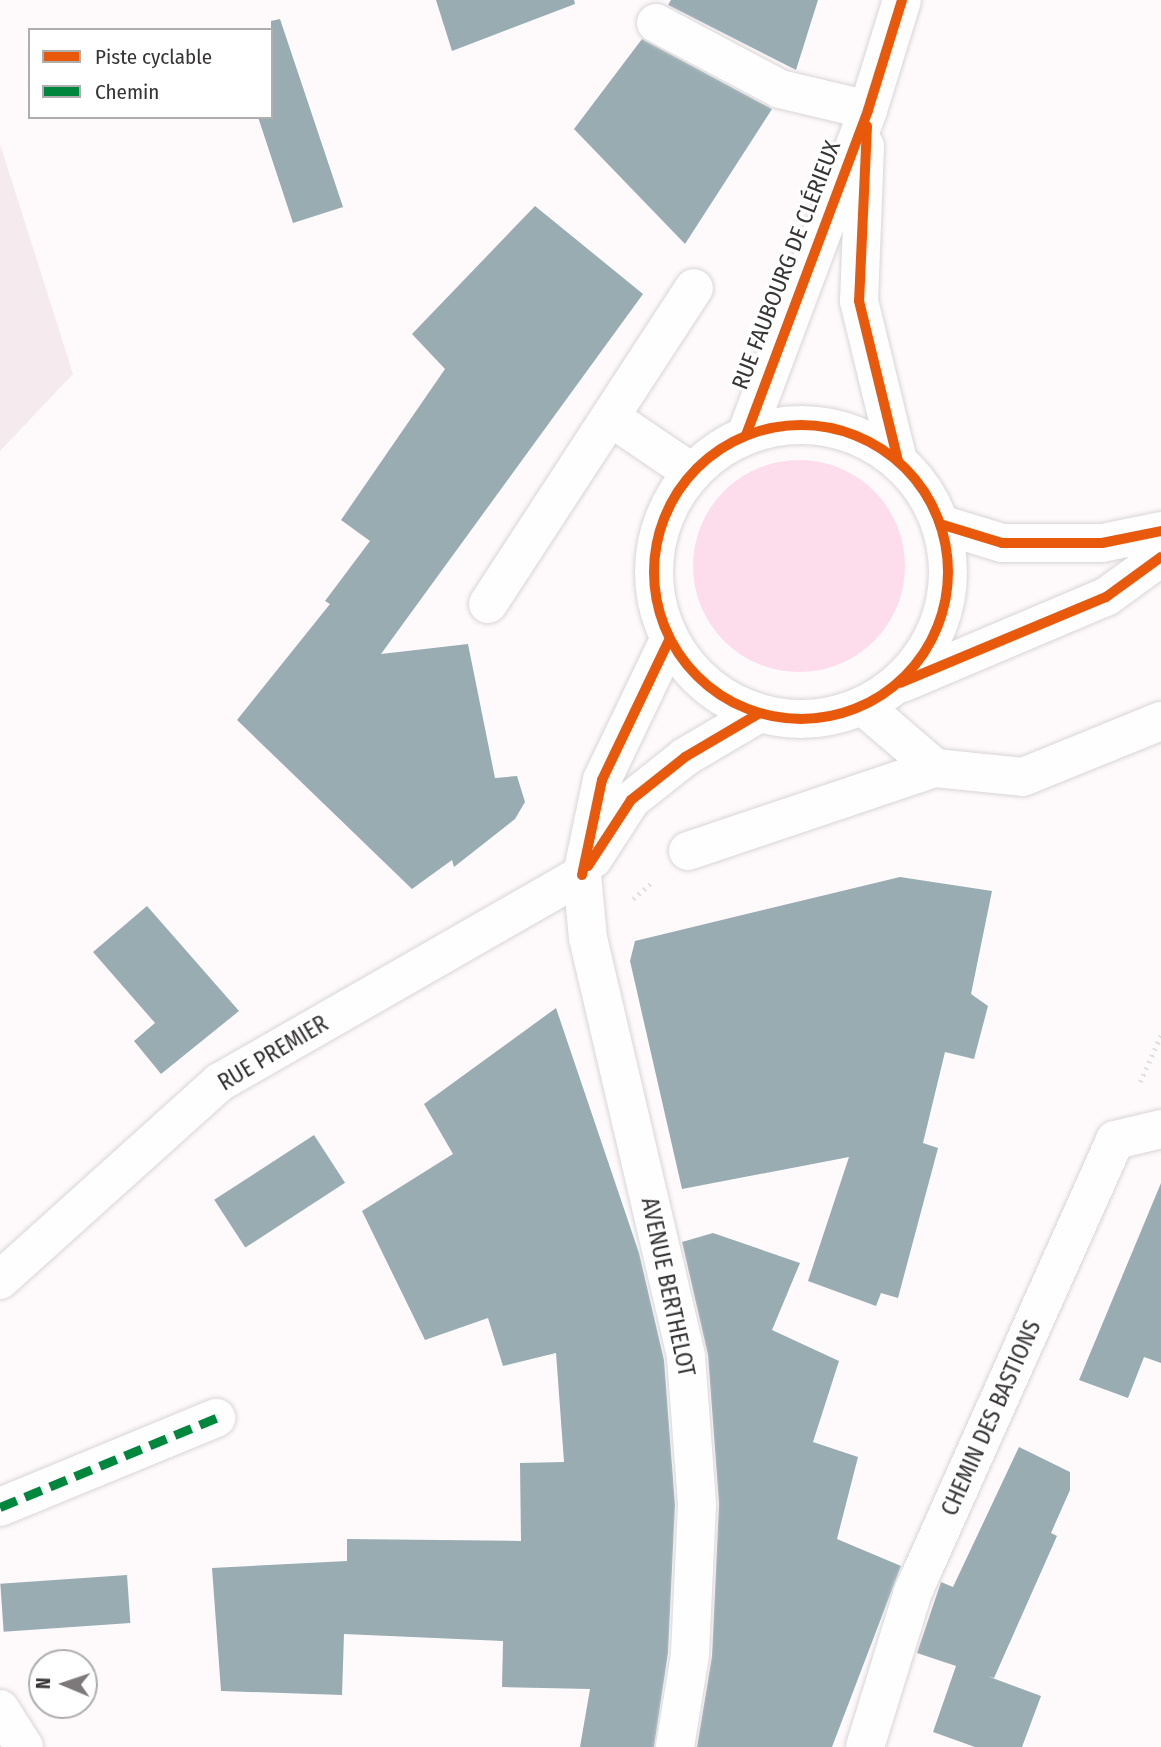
<!DOCTYPE html>
<html>
<head>
<meta charset="utf-8">
<style>
	body { margin:0 }
	#map { position:relative; width:1161px; height:1747px; overflow:hidden; background:#fefafc; font-family:"Fira Sans Condensed",sans-serif }
	div>[style] { position:absolute }
	.built>* { inset:0; background:#f5eaee }
	.green>* { inset:0; background:#fdddec }
	.round { border-radius:50% }
	.building>* { inset:0; background:#98acb2; transform-origin:0 0 }
	.path>* { height:4.5px; margin-top:-2.25px; transform-origin:0; background:repeating-linear-gradient(90deg,#e1e0e1 0 2px,transparent 0 7px) }
	.roads { filter:drop-shadow(0 0 2px #d9d5d7) drop-shadow(0 0 2px #d9d5d7) }
	.minor>* { height:38px; margin:-19px; padding:0 19px; transform-origin:19px; border-radius:19px; background:#fffeff }
	.major>* { height:38px; margin:-19px; padding:0 19px; transform-origin:19px; border-radius:19px; background:#fffeff }
	.major>.ring { margin:-19px; padding:0; box-sizing:content-box; background:none; border:38px solid #fffeff; border-radius:50% }
	.quiet>* { height:9px; margin-top:-4.5px; transform-origin:0; background:repeating-linear-gradient(90deg,#00873e 0 18px,transparent 0 27px) }
	.cycleway>* { height:10px; margin:-5px; padding:0 5px; transform-origin:5px; border-radius:5px; background:#e8590c }
	.cycleway>.ring { margin:-5px; padding:0; box-sizing:content-box; background:none; border:10px solid #e8590c; border-radius:50% }
	span { translate:-50% -50%; white-space:nowrap; text-align:center; line-height:1.15; -webkit-text-stroke:6px #fff; paint-order:stroke }
	.street-label { font-size:23px; color:#373435 }
	.legend { position:absolute; left:28px; top:28px; width:245px; height:91px; box-sizing:border-box; background:#fff; border:2px solid #afaeae; margin:0; padding:9px 12px; list-style:none; font-size:21px; color:#373435 }
	.legend li { display:flex; align-items:center; gap:14px; height:35px }
	.legend b { width:35px; border:2px solid #afaeae }
	.north { position:absolute; left:28px; top:1649px; width:70px; height:70px; box-sizing:border-box; background:#fff; border:2px solid #afaeae; border-radius:50%; rotate:272deg; font-size:19px; font-weight:700; line-height:28px; text-align:center; color:#373435 }
	.north::after { content:''; display:block; margin:auto; width:24px; height:32px; background:#7d797b; clip-path:polygon(50% 0,100% 100%,50% 72%,0 100%) }
</style>
</head>
<body>
<div id="map">
	<div class="built">
		<div style="clip-path:polygon(0 144px,73px 374px,0 451px)"></div>
	</div>
	<div class="green">
		<div class="round" style="left:693px;top:460px;width:212px;height:212px"></div>
	</div>
	<div class="building">
		<div style="clip-path:polygon(436px 0,574px 0,575px 4px,452px 51px)"></div>
		<div style="clip-path:polygon(671px 0,818px 0,796px 70px,668px 5px)"></div>
		<div style="clip-path:polygon(280px 19px,343px 207px,293px 223px,258px 117px,271px 117px,271px 21px)"></div>
		<div style="clip-path:polygon(642px 39px,772px 109px,685px 244px,574px 129px)"></div>
		<div style="clip-path:polygon(535px 206px,643px 294px,381px 654px,468px 644px,495px 778px,517px 776px,525px 802px,515px 819px,454px 867px,452px 860px,412px 889px,237px 720px,330px 604px,325px 601px,370px 541px,341px 520px,445px 369px,412px 334px)"></div>
		<div style="clip-path:polygon(900px 877px,992px 891px,971px 994px,988px 1006px,974px 1059px,945px 1052px,923px 1143px,938px 1148px,898px 1298px,881px 1293px,876px 1306px,808px 1281px,849px 1157px,682px 1189px,630px 961px,635px 941px)"></div>
		<div style="clip-path:polygon(147px 906px,239px 1011px,161px 1074px,134px 1041px,155px 1023px,93px 952px)"></div>
		<div style="clip-path:polygon(556px 1008px,639px 1253px,664px 1360px,675px 1505px,668px 1653px,654px 1747px,580px 1747px,590px 1689px,502px 1687px,503px 1641px,344px 1634px,342px 1695px,221px 1691px,212px 1568px,347px 1561px,347px 1539px,521px 1541px,520px 1463px,564px 1462px,556px 1353px,503px 1366px,488px 1318px,425px 1340px,362px 1211px,453px 1154px,424px 1104px)"></div>
		<div style="left:314px;top:1135px;width:57px;height:119px;rotate:57deg"></div>
		<div style="clip-path:polygon(1161px 1183px,1161px 1363px,1144px 1357px,1128px 1398px,1079px 1380px)"></div>
		<div style="clip-path:polygon(713px 1233px,800px 1263px,772px 1330px,839px 1361px,813px 1442px,858px 1457px,837px 1539px,901px 1566px,832px 1747px,697px 1747px,712px 1656px,719px 1504px,708px 1355px,682px 1242px)"></div>
		<div style="clip-path:polygon(1019px 1447px,1070px 1472px,1070px 1490px,1051px 1533px,1057px 1536px,994px 1678px,987px 1676px,1041px 1696px,1022px 1747px,975px 1747px,933px 1732px,956px 1666px,917px 1653px,941px 1582px,953px 1587px)"></div>
		<div style="left:127px;top:1575px;width:48px;height:127px;rotate:86deg"></div>
	</div>
	<div class="path">
		<div style="left:633px;top:899px;width:23px;rotate:-41deg"></div>
		<div style="left:1140px;top:1082px;width:51px;rotate:-65.9deg"></div>
	</div>
	<div class="roads">
		<div class="minor">
			<div style="left:656px;top:23px;width:140px;rotate:28deg"></div>
			<div style="left:780px;top:89px;width:90px;rotate:13.4deg"></div>
			<div style="left:610px;top:417px;width:98px;rotate:34.2deg"></div>
			<div style="left:488px;top:604px;width:377px;rotate:-56.9deg"></div>
			<div style="left:863px;top:706px;width:95px;rotate:40.7deg"></div>
			<div style="left:688px;top:851px;width:261px;rotate:-18.6deg"></div>
			<div style="left:935px;top:768px;width:88px;rotate:5.8deg"></div>
			<div style="left:1023px;top:777px;width:149px;rotate:-22.1deg"></div>
			<div style="left:0;top:1280px;width:296px;rotate:-42deg"></div>
			<div style="left:220px;top:1082px;width:417px;rotate:-29.8deg"></div>
			<div style="left:0;top:1507px;width:234px;rotate:-22.4deg"></div>
			<div style="left:0;top:1709px;width:45px;rotate:57.7deg"></div>
			<div style="left:865px;top:1747px;width:162px;rotate:-72.8deg"></div>
			<div style="left:913px;top:1592px;width:495px;rotate:-65.9deg"></div>
			<div style="left:1115px;top:1140px;width:47px;rotate:-13.4deg"></div>
		</div>
		<div class="major">
			<div style="left:865px;top:146px;width:155px;rotate:92.2deg"></div>
			<div style="left:859px;top:301px;width:165px;rotate:76.3deg"></div>
			<div class="ring" style="left:654px;top:425px;width:256px;height:256px"></div>
			<div style="left:746px;top:435px;width:347px;rotate:-69.4deg"></div>
			<div style="left:868px;top:110px;width:115px;rotate:-72.8deg"></div>
			<div style="left:940px;top:524px;width:65px;rotate:17deg"></div>
			<div style="left:1002px;top:543px;width:100px"></div>
			<div style="left:1102px;top:543px;width:60px;rotate:-11.5deg"></div>
			<div style="left:669px;top:640px;width:155px;rotate:115.6deg"></div>
			<div style="left:602px;top:780px;width:97px;rotate:101.9deg"></div>
			<div style="left:582px;top:875px;width:63px;rotate:84.6deg"></div>
			<div style="left:588px;top:938px;width:430px;rotate:76.8deg"></div>
			<div style="left:686px;top:1357px;width:148px;rotate:85.7deg"></div>
			<div style="left:697px;top:1505px;width:150px;rotate:92.7deg"></div>
			<div style="left:690px;top:1655px;width:93px;rotate:99.3deg"></div>
			<div style="left:902px;top:683px;width:221px;rotate:-22.9deg"></div>
			<div style="left:1106px;top:597px;width:68px;rotate:-36deg"></div>
			<div style="left:593px;top:859px;width:70px;rotate:-57.2deg"></div>
			<div style="left:631px;top:800px;width:69px;rotate:-38.5deg"></div>
			<div style="left:685px;top:757px;width:85px;rotate:-30.5deg"></div>
		</div>
	</div>
	<div class="quiet">
		<div style="left:0;top:1507px;width:234px;rotate:-22.4deg"></div>
	</div>
	<div class="cycleway">
		<div style="left:867px;top:126px;width:175px;rotate:92.6deg"></div>
		<div style="left:859px;top:301px;width:165px;rotate:76.3deg"></div>
		<div class="ring" style="left:654px;top:425px;width:284px;height:284px"></div>
		<div style="left:746px;top:435px;width:347px;rotate:-69.4deg"></div>
		<div style="left:868px;top:110px;width:115px;rotate:-72.8deg"></div>
		<div style="left:940px;top:524px;width:65px;rotate:17deg"></div>
		<div style="left:1002px;top:543px;width:100px"></div>
		<div style="left:1102px;top:543px;width:60px;rotate:-11.5deg"></div>
		<div style="left:900px;top:683px;width:223px;rotate:-22.7deg"></div>
		<div style="left:1106px;top:597px;width:68px;rotate:-36deg"></div>
		<div style="left:588px;top:866px;width:79px;rotate:-56.9deg"></div>
		<div style="left:631px;top:800px;width:69px;rotate:-38.5deg"></div>
		<div style="left:685px;top:757px;width:85px;rotate:-30.5deg"></div>
		<div style="left:582px;top:875px;width:97px;rotate:-78.1deg"></div>
		<div style="left:602px;top:780px;width:155px;rotate:-64.4deg"></div>
	</div>
	<div class="street-label">
		<span style="left:786px;top:265px;rotate:-69deg">RUE FAUBOURG DE CLÉRIEUX</span>
		<span style="left:273px;top:1053px;rotate:-31deg">RUE PREMIER</span>
		<span style="left:668px;top:1287px;rotate:78deg">AVENUE BERTHELOT</span>
		<span style="left:991px;top:1418px;rotate:-66deg">CHEMIN DES BASTIONS</span>
	</div>
	<ul class="legend">
	<li><b style="height:9px;background:#e8590c"></b>Piste cyclable</li>
	<li><b style="height:9px;background:#00873e"></b>Chemin</li>
	</ul>
	<div class="north">N</div>
</div>
</body>
</html>
